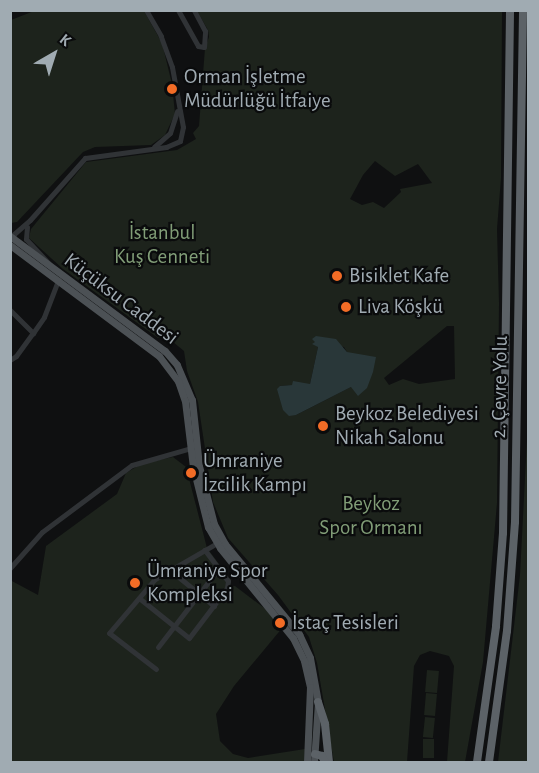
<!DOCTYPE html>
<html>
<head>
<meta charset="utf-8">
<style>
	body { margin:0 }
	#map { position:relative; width:539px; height:773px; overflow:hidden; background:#0f1011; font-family:"Alegreya Sans",sans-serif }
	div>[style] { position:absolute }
	.green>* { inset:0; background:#1d231c; transform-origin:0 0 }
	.water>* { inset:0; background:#293739 }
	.minor>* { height:5px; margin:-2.5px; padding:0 2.5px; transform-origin:2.5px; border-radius:2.5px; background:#303336 }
	.major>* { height:7px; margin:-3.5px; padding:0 3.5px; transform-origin:3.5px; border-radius:3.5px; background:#4c5155 }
	.highway>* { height:8px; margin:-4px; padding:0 4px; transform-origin:4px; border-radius:4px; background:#5c6267 }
	.dots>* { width:16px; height:16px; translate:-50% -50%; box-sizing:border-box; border:3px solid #0a0b0c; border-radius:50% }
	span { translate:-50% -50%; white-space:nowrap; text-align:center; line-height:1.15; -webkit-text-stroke:4.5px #0a0b0c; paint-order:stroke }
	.poi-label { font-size:21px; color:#a0abb2 }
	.left { translate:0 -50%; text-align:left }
	.park-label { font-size:21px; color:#819d77 }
	.street-label { font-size:21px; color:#a0abb2 }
	.frame { position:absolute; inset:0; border:12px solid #a0abb2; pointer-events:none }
	.north { position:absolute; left:24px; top:24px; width:60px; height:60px; -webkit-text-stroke:4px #0a0b0c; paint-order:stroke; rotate:39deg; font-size:16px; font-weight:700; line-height:24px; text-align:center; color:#a0abb2 }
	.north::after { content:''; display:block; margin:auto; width:21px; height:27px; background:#a0abb2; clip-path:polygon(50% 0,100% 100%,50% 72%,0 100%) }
</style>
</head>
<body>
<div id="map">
	<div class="green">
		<div style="clip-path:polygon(34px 11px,144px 11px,162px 43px,172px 84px,175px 114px,165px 135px,151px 145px,95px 147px,83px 152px,17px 222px,11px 223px,11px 20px)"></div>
		<div style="clip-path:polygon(evenodd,197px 11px,502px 11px,501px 178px,497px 229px,499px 303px,497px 503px,483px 662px,465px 762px,447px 762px,454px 666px,449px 656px,430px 651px,420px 655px,414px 666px,407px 762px,334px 762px,317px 663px,309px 637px,278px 595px,228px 538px,213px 502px,198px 402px,187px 371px,184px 351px,167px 337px,158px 338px,63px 269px,29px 238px,31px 229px,86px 162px,177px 150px,196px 139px,193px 133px,199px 126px,205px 48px,209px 37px,208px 30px,197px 11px,375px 161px,395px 176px,418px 164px,432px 183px,400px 189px,401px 192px,384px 208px,373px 202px,362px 205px,350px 199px,363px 175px,375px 161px,197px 11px,447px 326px,454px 326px,455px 379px,419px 384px,403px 379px,389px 385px,384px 378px,447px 326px,197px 11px,315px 342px,344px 347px,347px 352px,351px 387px,296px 415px,280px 386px,310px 384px,318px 347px,315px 342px)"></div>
		<div style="clip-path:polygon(528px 420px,528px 762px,498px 762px,520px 575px)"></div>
		<div style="clip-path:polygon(173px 457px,186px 467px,207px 548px,231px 580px,230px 587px,235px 586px,276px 617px,283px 627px,234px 686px,216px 714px,220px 741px,233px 754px,248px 758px,305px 749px,304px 762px,11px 762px,10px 580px,38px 595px,46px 546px,117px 494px,126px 473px,141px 464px)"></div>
		<div style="left:427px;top:670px;width:12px;height:22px;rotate:5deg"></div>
		<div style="left:426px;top:693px;width:11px;height:22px;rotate:5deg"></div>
		<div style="left:425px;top:717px;width:10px;height:20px;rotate:6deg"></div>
		<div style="left:423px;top:739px;width:11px;height:19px"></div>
	</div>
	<div class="water">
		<div style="clip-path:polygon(316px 336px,336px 339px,347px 352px,376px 357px,373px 372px,367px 388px,358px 396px,351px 387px,296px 415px,289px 416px,283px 410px,277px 389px,280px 386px,292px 385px,293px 381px,310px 384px,318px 347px,312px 344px,315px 342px,312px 339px)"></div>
	</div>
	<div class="minor">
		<div style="left:178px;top:10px;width:41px;rotate:60.9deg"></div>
		<div style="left:198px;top:46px;width:6px;rotate:9deg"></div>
		<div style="left:204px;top:47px;width:16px;rotate:-86deg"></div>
		<div style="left:205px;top:31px;width:24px;rotate:-118deg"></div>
		<div style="left:154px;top:147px;width:21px;rotate:-41deg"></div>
		<div style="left:170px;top:133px;width:23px;rotate:-72deg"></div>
		<div style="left:27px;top:227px;width:12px;rotate:95deg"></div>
		<div style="left:26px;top:239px;width:33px;rotate:47deg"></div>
		<div style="left:13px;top:239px;width:5px;rotate:-79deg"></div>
		<div style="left:14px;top:234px;width:21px;rotate:-41deg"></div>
		<div style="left:30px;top:220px;width:83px;rotate:-48.4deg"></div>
		<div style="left:85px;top:158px;width:82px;rotate:-7.7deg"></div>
		<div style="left:166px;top:147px;width:15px;rotate:-23deg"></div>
		<div style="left:180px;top:141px;width:14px;rotate:-78deg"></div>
		<div style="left:183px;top:127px;width:61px;rotate:-100.4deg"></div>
		<div style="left:172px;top:67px;width:33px;rotate:-110deg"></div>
		<div style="left:161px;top:36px;width:30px;rotate:-120deg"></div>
		<div style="left:10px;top:310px;width:33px;rotate:45deg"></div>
		<div style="left:33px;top:333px;width:19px;rotate:-55deg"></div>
		<div style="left:44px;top:317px;width:40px;rotate:-69deg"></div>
		<div style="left:10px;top:360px;width:7px;rotate:-34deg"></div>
		<div style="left:16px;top:356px;width:29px;rotate:-54deg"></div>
		<div style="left:10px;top:568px;width:48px;rotate:-48.4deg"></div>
		<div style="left:42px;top:532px;width:112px;rotate:-36.7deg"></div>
		<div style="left:132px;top:465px;width:61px;rotate:-16.1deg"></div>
		<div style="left:170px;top:570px;width:57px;rotate:39.3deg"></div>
		<div style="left:139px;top:598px;width:64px;rotate:38.7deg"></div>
		<div style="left:189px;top:638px;width:63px;rotate:-52.8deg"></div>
		<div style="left:227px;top:588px;width:7px;rotate:-82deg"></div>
		<div style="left:228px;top:581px;width:39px;rotate:-127deg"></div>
		<div style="left:158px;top:647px;width:100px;rotate:-52.3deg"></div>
		<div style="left:156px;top:669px;width:59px;rotate:-142.5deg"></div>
		<div style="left:109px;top:633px;width:71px;rotate:-49.6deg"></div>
		<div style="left:155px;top:579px;width:72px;rotate:-30.1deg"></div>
	</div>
	<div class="major">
		<div style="left:10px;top:236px;width:193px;rotate:36.6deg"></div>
		<div style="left:165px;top:351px;width:18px;rotate:49deg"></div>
		<div style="left:177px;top:365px;width:38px;rotate:67deg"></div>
		<div style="left:192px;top:400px;width:66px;rotate:83.9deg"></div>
		<div style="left:199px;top:466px;width:60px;rotate:75.5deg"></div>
		<div style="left:214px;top:524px;width:23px;rotate:61deg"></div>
		<div style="left:225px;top:544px;width:117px;rotate:50.6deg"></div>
		<div style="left:299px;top:634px;width:26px;rotate:65deg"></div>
		<div style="left:310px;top:658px;width:45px;rotate:79.7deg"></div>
		<div style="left:318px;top:702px;width:60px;rotate:93.8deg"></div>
		<div style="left:10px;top:245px;width:186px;rotate:36.7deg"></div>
		<div style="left:159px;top:356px;width:31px;rotate:53deg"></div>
		<div style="left:178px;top:381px;width:21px;rotate:71deg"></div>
		<div style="left:185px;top:401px;width:66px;rotate:83.1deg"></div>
		<div style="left:193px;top:467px;width:62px;rotate:76deg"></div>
		<div style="left:208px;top:527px;width:24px;rotate:60deg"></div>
		<div style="left:220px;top:548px;width:116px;rotate:51deg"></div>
		<div style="left:293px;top:638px;width:25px;rotate:64deg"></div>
		<div style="left:304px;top:661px;width:27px;rotate:77deg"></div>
		<div style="left:310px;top:687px;width:75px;rotate:92.3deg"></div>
	</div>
	<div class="highway">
		<div style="left:318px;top:702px;width:23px;rotate:72deg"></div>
		<div style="left:325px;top:724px;width:38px;rotate:84deg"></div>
		<div style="left:315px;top:754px;width:7px;rotate:16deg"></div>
		<div style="left:322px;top:756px;width:7px;rotate:63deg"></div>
		<div style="left:477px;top:762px;width:137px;rotate:-82deg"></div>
		<div style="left:496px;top:626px;width:93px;rotate:-85.7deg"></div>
		<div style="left:503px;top:533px;width:523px;rotate:-89.23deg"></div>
		<div style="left:489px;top:762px;width:132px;rotate:-82.2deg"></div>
		<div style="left:507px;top:631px;width:109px;rotate:-85.8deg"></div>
		<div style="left:515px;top:522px;width:512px;rotate:-89.1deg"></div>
	</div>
	<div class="dots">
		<div style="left:172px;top:89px;background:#f26c26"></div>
		<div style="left:337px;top:276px;background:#f26c26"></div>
		<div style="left:346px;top:307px;background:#f26c26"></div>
		<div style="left:323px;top:426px;background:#f26c26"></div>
		<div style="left:191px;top:473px;background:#f26c26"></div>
		<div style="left:135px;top:583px;background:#f26c26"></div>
		<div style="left:280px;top:623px;background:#f26c26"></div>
	</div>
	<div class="poi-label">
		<span class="left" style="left:184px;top:89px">Orman İşletme<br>Müdürlüğü İtfaiye</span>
		<span class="left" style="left:349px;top:276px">Bisiklet Kafe</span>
		<span class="left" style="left:358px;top:307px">Liva Köşkü</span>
		<span class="left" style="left:335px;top:426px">Beykoz Belediyesi<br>Nikah Salonu</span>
		<span class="left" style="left:203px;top:473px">Ümraniye<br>İzcilik Kampı</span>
		<span class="left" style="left:147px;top:583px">Ümraniye Spor<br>Kompleksi</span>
		<span class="left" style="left:292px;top:623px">İstaç Tesisleri</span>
	</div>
	<div class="park-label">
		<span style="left:162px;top:245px">İstanbul<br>Kuş Cenneti</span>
		<span style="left:371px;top:516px">Beykoz<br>Spor Ormanı</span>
	</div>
	<div class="street-label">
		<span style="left:121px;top:299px;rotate:37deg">Küçüksu Caddesi</span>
		<span style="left:500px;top:387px;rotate:-89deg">2. Çevre Yolu</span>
	</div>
	<div class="frame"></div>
	<div class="north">K</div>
</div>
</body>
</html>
